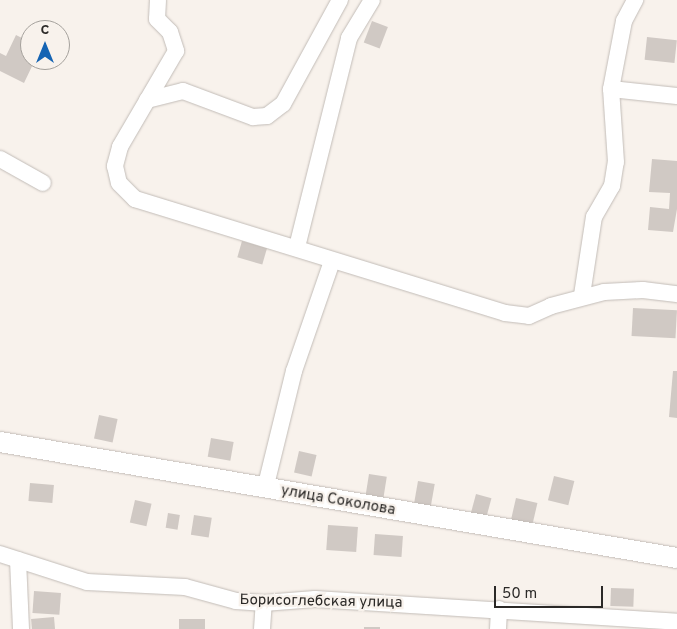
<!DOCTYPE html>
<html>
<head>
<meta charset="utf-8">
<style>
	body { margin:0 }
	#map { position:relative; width:677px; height:629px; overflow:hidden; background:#f8f2ec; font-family:Overpass,sans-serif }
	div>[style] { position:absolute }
	.building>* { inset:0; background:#d0c9c4; transform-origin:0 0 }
	.roads { filter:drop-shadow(0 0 1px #c2bcb7) drop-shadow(0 0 1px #c2bcb7) }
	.minor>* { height:16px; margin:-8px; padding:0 8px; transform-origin:8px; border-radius:8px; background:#fff }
	.major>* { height:20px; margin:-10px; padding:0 10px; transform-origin:10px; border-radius:10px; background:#fff }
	span { translate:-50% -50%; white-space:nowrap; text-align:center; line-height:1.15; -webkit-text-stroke:4.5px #f8f2ec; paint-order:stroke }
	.street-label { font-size:15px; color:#2b2927 }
	.north { position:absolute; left:20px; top:20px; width:50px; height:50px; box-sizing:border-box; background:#f8f2ec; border:1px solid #a6a29d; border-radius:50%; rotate:0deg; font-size:14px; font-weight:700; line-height:20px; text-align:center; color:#2b2927 }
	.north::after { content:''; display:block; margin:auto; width:18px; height:22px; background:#1564b3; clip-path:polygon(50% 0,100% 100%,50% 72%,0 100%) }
	.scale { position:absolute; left:494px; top:586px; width:109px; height:22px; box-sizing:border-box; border:2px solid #2b2927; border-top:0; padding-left:6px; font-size:15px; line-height:18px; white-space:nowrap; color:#2b2927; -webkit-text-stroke:4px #f8f2ec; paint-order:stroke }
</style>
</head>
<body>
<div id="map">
	<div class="building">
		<div style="left:372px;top:21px;width:17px;height:23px;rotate:21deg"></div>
		<div style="clip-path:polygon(16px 35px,30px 42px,30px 60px,35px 60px,24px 83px,0 71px,0 53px,6px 56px)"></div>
		<div style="left:647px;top:37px;width:30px;height:23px;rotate:6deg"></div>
		<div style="clip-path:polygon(652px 159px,677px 161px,677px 209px,673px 232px,648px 230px,650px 207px,669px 209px,670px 193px,649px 192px)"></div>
		<div style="left:242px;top:241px;width:26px;height:17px;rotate:16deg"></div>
		<div style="left:633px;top:308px;width:44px;height:28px;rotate:3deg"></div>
		<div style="clip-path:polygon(673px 371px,677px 371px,677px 418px,669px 417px)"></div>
		<div style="left:99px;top:415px;width:19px;height:24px;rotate:12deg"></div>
		<div style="left:211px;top:438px;width:23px;height:19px;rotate:10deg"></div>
		<div style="left:299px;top:451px;width:18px;height:22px;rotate:13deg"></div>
		<div style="left:369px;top:474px;width:18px;height:21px;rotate:9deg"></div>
		<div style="left:554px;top:476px;width:21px;height:25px;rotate:14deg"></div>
		<div style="left:418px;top:481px;width:17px;height:23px;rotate:10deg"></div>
		<div style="left:30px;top:483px;width:24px;height:18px;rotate:5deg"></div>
		<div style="left:476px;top:494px;width:16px;height:21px;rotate:15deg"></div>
		<div style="left:516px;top:498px;width:22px;height:23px;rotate:13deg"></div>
		<div style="left:135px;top:500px;width:17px;height:23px;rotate:13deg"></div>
		<div style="left:168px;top:513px;width:12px;height:15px;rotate:9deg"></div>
		<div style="left:194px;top:515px;width:18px;height:20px;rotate:9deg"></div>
		<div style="left:328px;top:525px;width:30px;height:25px;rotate:4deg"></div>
		<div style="left:375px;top:534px;width:28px;height:21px;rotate:4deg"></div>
		<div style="left:611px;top:588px;width:23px;height:18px;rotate:2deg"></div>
		<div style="left:34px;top:591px;width:27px;height:22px;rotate:4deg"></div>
		<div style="left:54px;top:617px;width:12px;height:23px;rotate:85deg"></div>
		<div style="left:179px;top:619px;width:26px;height:10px"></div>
		<div style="left:364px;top:627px;width:16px;height:2px"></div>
	</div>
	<div class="roads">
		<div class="minor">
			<div style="left:158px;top:0;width:19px;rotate:93deg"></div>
			<div style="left:157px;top:19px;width:18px;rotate:45deg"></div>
			<div style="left:170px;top:32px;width:20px;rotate:72deg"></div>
			<div style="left:176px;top:51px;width:111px;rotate:120.3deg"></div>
			<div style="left:120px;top:147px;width:20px;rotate:105deg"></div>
			<div style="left:115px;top:166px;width:17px;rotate:77deg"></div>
			<div style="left:119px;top:183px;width:23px;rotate:45deg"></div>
			<div style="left:135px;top:199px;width:387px;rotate:17.1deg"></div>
			<div style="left:505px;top:313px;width:24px;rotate:7deg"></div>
			<div style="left:529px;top:316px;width:24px;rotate:-24deg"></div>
			<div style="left:551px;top:306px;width:55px;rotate:-14.8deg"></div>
			<div style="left:604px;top:292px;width:39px;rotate:-3deg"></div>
			<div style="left:643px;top:290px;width:34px;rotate:7deg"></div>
			<div style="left:611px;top:89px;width:66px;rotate:6.1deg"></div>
			<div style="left:147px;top:100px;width:37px;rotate:-14deg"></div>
			<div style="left:183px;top:91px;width:75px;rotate:20.4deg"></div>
			<div style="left:253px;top:117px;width:14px;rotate:-4deg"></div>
			<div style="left:267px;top:116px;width:20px;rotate:-37deg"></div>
			<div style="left:283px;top:104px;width:119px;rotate:-61.3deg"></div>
			<div style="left:0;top:159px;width:49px;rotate:29.2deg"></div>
			<div style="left:297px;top:247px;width:215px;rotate:-76deg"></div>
			<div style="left:349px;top:38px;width:44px;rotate:-58.8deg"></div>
			<div style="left:582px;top:295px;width:79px;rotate:-81.3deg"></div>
			<div style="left:594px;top:217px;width:36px;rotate:-60deg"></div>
			<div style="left:612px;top:186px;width:24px;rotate:-81deg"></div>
			<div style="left:616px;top:162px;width:73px;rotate:-93.9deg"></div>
			<div style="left:611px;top:89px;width:69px;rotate:-79.2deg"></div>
			<div style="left:624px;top:21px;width:24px;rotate:-62deg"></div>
			<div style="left:265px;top:489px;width:122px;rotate:-76.2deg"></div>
			<div style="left:294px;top:371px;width:116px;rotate:-70.9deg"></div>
			<div style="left:0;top:554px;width:91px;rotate:17.8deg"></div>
			<div style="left:87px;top:582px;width:98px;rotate:2.9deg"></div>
			<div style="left:185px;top:587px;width:53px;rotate:15.4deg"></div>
			<div style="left:236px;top:601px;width:28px;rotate:4deg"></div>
			<div style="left:264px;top:603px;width:51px;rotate:-4.5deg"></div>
			<div style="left:315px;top:599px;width:363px;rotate:3.6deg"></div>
			<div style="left:18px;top:560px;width:69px;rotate:87.5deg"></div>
			<div style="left:262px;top:629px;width:26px;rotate:-86deg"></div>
			<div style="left:498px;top:629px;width:20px;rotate:-87deg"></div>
		</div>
		<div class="major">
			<div style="left:0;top:442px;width:687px;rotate:9.72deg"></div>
		</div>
	</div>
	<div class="street-label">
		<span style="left:338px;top:501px;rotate:10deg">улица Соколова</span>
		<span style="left:321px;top:602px;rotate:1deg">Борисоглебская улица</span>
	</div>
	<div class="north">С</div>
	<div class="scale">50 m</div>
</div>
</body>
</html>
